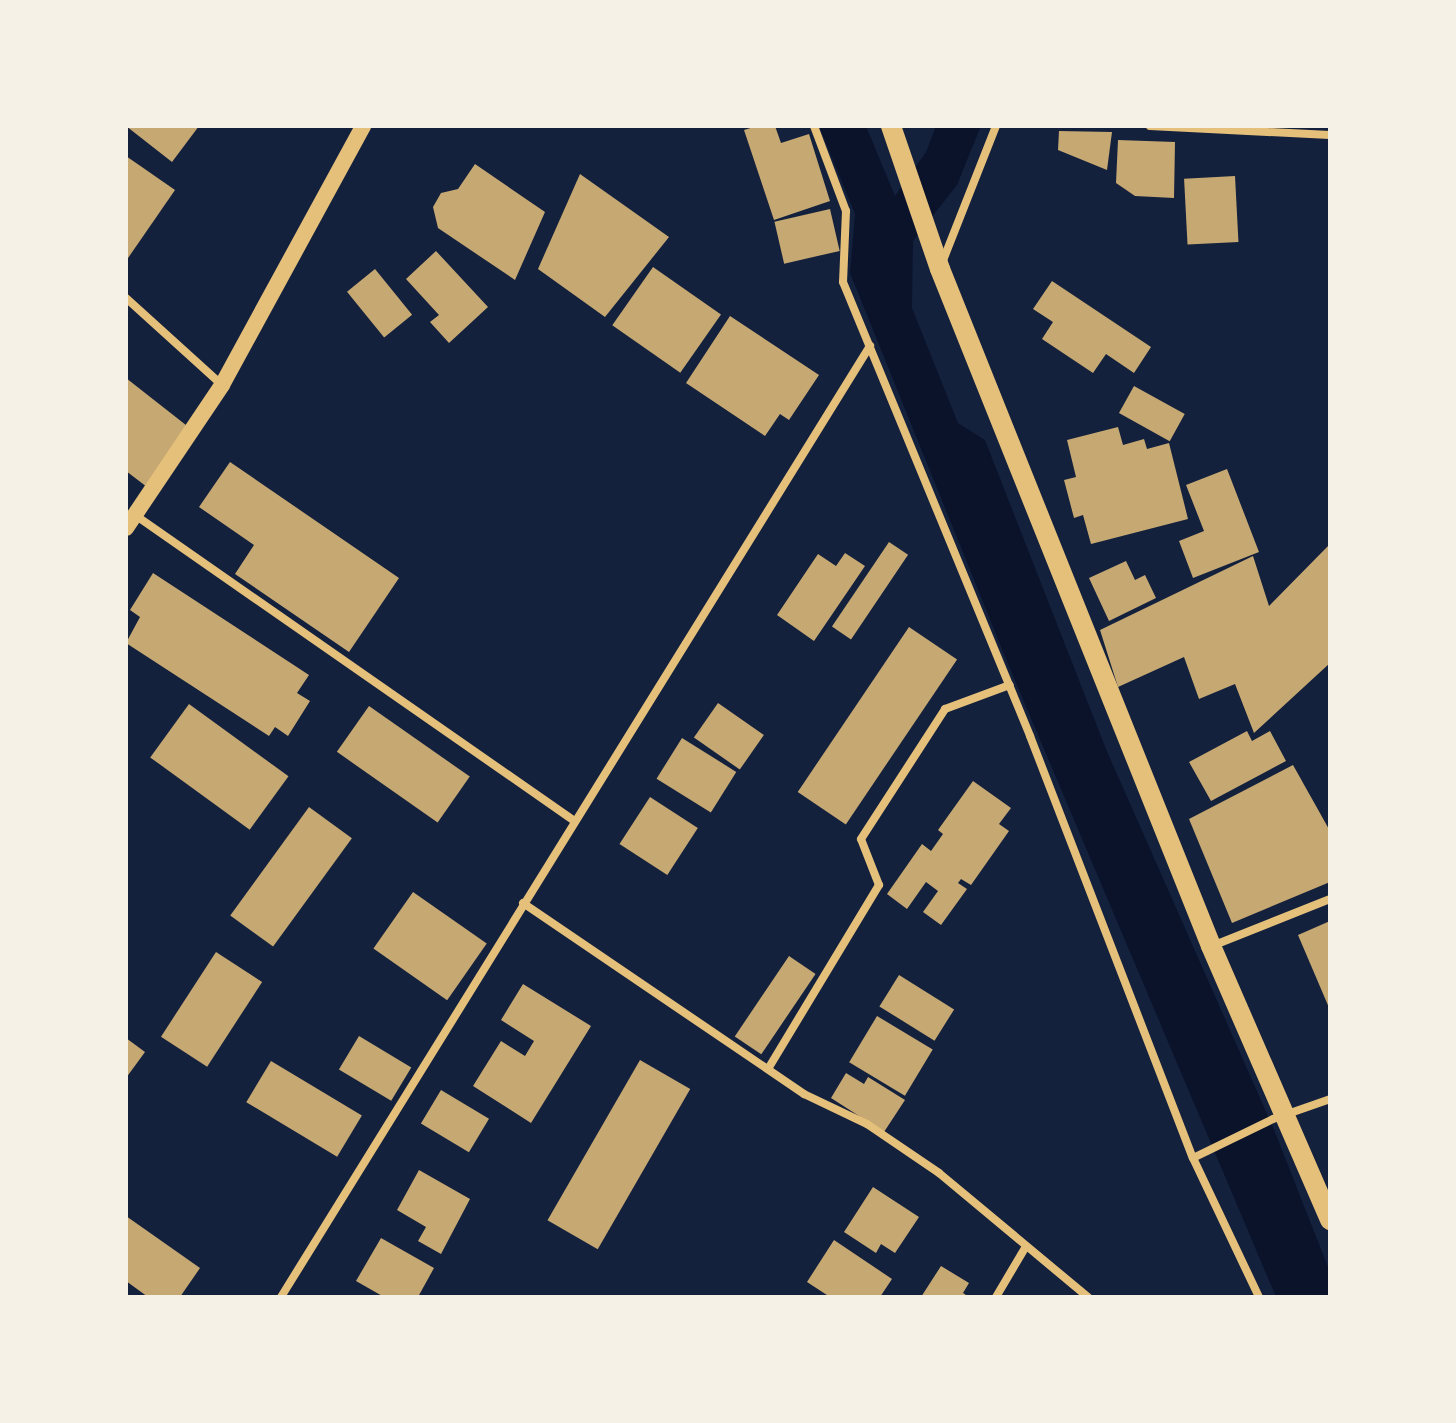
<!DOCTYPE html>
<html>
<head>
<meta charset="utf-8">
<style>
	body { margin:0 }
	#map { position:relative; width:1456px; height:1423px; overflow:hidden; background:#14213d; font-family:Georgia,serif }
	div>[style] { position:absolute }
	.water>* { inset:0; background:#0b132b }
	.building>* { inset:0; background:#c6a872; transform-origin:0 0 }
	.minor>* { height:8px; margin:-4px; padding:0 4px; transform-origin:4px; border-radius:4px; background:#e5c07b }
	.secondary>* { height:16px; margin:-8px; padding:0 8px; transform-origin:8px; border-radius:8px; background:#e5c07b }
	.primary>* { height:20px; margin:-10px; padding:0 10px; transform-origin:10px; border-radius:10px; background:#e5c07b }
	span { translate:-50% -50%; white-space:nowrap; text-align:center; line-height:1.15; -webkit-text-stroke:8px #f6f1e7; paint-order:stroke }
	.frame { position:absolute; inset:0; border:128px solid #f6f1e7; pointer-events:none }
</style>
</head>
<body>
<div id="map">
	<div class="water">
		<div style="clip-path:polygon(819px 126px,866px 126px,895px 196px,926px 152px,936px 126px,981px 126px,957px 185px,913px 241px,912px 308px,958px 423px,985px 440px,1106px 749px,1275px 1132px,1330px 1272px,1330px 1297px,1276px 1297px,1008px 664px,850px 273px,855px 214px)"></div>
	</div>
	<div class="building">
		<div style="clip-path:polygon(126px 126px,199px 126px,172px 162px)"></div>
		<div style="clip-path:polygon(757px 126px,775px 126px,781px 143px,809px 134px,830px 201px,774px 220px,744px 130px)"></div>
		<div style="clip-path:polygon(1059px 131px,1112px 132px,1107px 170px,1058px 150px)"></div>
		<div style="clip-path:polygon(1118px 140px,1175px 142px,1174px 198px,1135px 196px,1116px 183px)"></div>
		<div style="clip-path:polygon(126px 156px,175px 190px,126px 261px)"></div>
		<div style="clip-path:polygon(475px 164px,545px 212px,515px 280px,438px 228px,433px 207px,441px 193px,458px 189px)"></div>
		<div style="clip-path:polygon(580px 174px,669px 237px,605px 317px,538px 269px)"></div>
		<div style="left:1235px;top:176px;width:66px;height:51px;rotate:87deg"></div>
		<div style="left:830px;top:209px;width:43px;height:57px;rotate:77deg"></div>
		<div style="clip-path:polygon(436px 251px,488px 307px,449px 343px,430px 322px,439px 315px,406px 279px)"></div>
		<div style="left:653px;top:267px;width:83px;height:71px;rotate:35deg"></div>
		<div style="left:375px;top:269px;width:59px;height:36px;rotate:51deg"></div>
		<div style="clip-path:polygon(1052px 281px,1151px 347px,1134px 373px,1106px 354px,1093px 373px,1042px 339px,1053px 322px,1033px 309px)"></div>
		<div style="clip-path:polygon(730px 316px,819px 375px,789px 420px,780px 414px,765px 436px,686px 383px)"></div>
		<div style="clip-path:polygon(126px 378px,191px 429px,147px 487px,126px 471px)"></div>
		<div style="left:1134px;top:386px;width:58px;height:31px;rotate:29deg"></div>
		<div style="clip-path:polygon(1118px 427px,1123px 445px,1144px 439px,1147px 449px,1169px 443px,1188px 519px,1091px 544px,1083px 515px,1074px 518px,1064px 480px,1076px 477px,1067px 440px)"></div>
		<div style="clip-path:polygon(230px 462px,399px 578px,349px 652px,235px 574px,254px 545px,199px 507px)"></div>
		<div style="clip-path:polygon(1227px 469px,1259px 552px,1193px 578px,1179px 541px,1204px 531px,1186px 485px)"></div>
		<div style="left:889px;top:542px;width:23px;height:102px;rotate:34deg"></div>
		<div style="clip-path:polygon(1330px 544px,1330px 663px,1254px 733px,1235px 684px,1199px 699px,1184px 657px,1118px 687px,1100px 630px,1253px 556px,1269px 606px)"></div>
		<div style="clip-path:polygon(845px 553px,865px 566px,814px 641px,777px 615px,818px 554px,836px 566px)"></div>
		<div style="clip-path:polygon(1126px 561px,1135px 580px,1145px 575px,1156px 598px,1109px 621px,1089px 578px)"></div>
		<div style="clip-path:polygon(153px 573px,309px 675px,297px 693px,310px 701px,288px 736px,275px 727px,269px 736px,126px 643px,140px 617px,130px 610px)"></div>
		<div style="left:909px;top:627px;width:58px;height:199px;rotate:34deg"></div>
		<div style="left:718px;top:703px;width:56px;height:42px;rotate:35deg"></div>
		<div style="left:189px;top:704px;width:123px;height:66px;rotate:36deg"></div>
		<div style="left:369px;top:706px;width:123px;height:56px;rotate:35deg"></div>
		<div style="clip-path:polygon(1247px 731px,1252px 741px,1270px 731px,1286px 761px,1211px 801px,1189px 762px)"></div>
		<div style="left:682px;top:738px;width:64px;height:48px;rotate:32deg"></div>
		<div style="clip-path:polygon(1293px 765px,1330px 831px,1330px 882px,1232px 923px,1189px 819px)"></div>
		<div style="clip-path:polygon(973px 781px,1011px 808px,999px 824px,1009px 831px,971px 885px,961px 879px,958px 883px,967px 889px,941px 925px,923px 912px,938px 891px,926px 882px,907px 909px,887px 894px,922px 844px,931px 851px,943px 834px,938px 830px)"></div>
		<div style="left:650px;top:797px;width:57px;height:56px;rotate:33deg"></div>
		<div style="left:309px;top:807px;width:53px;height:134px;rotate:36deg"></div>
		<div style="left:413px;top:892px;width:90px;height:69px;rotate:35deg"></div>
		<div style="clip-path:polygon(1330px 921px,1330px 1010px,1298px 935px)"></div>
		<div style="left:216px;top:952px;width:55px;height:101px;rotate:33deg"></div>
		<div style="left:789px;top:956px;width:32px;height:97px;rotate:34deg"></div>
		<div style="left:899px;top:975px;width:65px;height:37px;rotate:32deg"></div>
		<div style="clip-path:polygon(523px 984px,591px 1026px,531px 1123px,473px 1086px,501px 1041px,525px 1056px,534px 1041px,501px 1020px)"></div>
		<div style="left:877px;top:1016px;width:65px;height:54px;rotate:31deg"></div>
		<div style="left:359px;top:1036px;width:61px;height:39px;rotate:31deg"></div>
		<div style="clip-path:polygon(126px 1038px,145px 1052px,126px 1078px)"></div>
		<div style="left:640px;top:1060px;width:58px;height:185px;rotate:30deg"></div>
		<div style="left:271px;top:1061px;width:106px;height:48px;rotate:31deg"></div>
		<div style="clip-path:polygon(846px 1073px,864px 1084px,868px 1077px,905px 1100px,884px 1132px,831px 1098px)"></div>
		<div style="left:441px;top:1090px;width:56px;height:39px;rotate:31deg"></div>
		<div style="clip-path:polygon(419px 1170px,470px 1199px,441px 1254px,418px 1241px,426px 1227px,397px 1210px)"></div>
		<div style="clip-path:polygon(873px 1187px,919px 1217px,895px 1253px,881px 1244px,876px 1253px,844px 1232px)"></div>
		<div style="clip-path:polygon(126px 1216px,200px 1268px,180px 1297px,148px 1297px,126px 1281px)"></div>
		<div style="clip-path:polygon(381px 1238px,434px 1268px,418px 1297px,384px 1297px,356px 1281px)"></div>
		<div style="clip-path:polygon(834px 1240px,892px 1279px,880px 1297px,830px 1297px,807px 1282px)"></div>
		<div style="clip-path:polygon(941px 1266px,969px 1283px,963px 1293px,969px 1297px,921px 1297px)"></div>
	</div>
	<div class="minor">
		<div style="left:814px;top:126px;width:91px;rotate:69.4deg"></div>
		<div style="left:846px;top:211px;width:71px;rotate:92.4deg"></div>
		<div style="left:843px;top:282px;width:491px;rotate:67.6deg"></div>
		<div style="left:1030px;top:736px;width:452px;rotate:68.9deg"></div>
		<div style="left:1193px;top:1158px;width:154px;rotate:64.6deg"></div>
		<div style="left:1150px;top:126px;width:180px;rotate:2.9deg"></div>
		<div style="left:942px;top:263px;width:147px;rotate:-68.5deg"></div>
		<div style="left:126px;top:298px;width:130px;rotate:42.2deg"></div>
		<div style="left:135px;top:515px;width:534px;rotate:34.85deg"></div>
		<div style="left:523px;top:903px;width:340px;rotate:34.2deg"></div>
		<div style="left:804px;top:1094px;width:70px;rotate:25.5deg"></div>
		<div style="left:867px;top:1124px;width:87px;rotate:34.2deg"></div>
		<div style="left:939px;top:1173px;width:194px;rotate:39.8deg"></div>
		<div style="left:1212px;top:946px;width:127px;rotate:-21.7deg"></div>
		<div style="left:768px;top:1069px;width:215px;rotate:-58.9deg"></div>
		<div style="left:879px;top:885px;width:49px;rotate:-111.4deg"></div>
		<div style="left:861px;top:839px;width:155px;rotate:-57.1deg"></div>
		<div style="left:945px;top:709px;width:69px;rotate:-20.3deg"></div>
		<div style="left:1193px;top:1158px;width:89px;rotate:-26deg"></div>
		<div style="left:1273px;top:1119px;width:60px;rotate:-19.3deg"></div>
		<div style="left:281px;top:1297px;width:1119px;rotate:-58.23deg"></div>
		<div style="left:996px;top:1297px;width:57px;rotate:-59.4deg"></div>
	</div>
	<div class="secondary">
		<div style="left:126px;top:528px;width:172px;rotate:-56.1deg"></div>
		<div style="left:222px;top:385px;width:295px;rotate:-61.4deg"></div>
	</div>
	<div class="primary">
		<div style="left:891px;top:126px;width:151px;rotate:71.1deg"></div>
		<div style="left:940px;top:269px;width:729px;rotate:68.18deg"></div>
		<div style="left:1211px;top:946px;width:299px;rotate:66.5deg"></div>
	</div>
	<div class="frame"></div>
</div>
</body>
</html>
